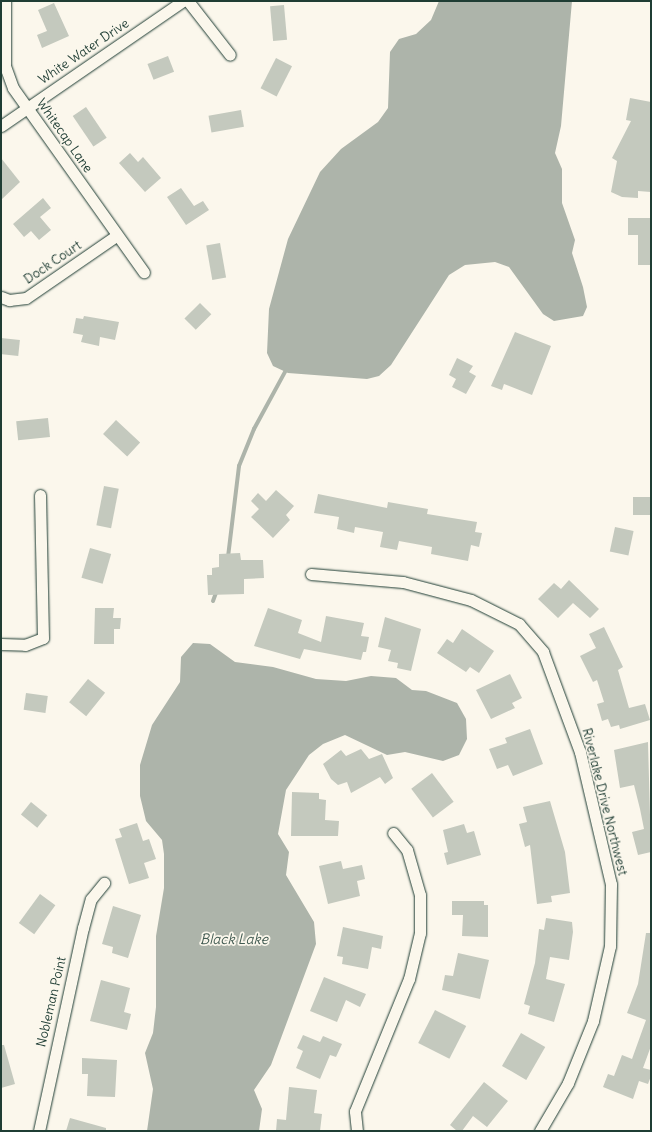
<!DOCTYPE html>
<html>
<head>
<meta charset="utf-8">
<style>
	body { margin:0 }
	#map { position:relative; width:652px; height:1132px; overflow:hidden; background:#fbf7ec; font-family:Delius,sans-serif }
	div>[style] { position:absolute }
	.water>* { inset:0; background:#adb4aa }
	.stream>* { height:4px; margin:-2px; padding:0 2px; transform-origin:2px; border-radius:2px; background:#adb4aa }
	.building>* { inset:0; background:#c4c9be; transform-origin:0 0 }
	.roads { filter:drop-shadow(0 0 1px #1f3d34) drop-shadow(0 0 1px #1f3d34) }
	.minor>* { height:11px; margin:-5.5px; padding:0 5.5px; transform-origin:5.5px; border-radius:5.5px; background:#fbf7ec }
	span { translate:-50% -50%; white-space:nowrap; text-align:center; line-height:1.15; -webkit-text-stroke:3.5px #fbf7ec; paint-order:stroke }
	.street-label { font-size:13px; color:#1f3d34 }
	.water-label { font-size:14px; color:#425b52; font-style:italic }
	.frame { position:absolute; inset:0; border:2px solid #1f3d34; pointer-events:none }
</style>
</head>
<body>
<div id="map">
	<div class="water">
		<div style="clip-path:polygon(439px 1px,572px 1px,561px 126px,555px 153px,562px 169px,562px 203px,575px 240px,572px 253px,583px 287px,587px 307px,583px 316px,554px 321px,543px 314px,509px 267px,495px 262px,465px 265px,449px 275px,391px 365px,379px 376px,367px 379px,288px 373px,273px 366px,267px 353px,269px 309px,288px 239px,320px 172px,341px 149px,378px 122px,388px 108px,390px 52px,399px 39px,416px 34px,431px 20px)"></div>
		<div style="clip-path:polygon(193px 643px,210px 644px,235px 662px,273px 667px,316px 679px,346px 681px,371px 676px,396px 678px,412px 690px,426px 691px,457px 703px,466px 719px,467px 739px,459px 755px,443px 761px,405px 752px,387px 755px,345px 735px,323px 744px,309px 755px,286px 790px,278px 834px,289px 852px,286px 875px,314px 922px,316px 944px,271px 1065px,254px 1090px,262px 1109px,259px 1131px,147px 1131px,153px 1089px,145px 1053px,153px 1033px,156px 1007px,156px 936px,164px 888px,164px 854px,162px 840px,146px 821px,140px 796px,140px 765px,152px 725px,180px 682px,181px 657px)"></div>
	</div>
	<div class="stream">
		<div style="left:228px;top:557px;width:92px;rotate:-83.1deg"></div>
		<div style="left:239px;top:466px;width:40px;rotate:-68deg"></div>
		<div style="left:254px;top:429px;width:65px;rotate:-61.5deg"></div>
		<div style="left:213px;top:601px;width:12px;rotate:-70deg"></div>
	</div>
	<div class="building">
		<div style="clip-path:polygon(54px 3px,69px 36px,42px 48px,37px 35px,47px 31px,38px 10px)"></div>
		<div style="left:284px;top:5px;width:35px;height:14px;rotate:85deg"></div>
		<div style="left:168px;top:56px;width:17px;height:22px;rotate:69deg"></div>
		<div style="left:276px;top:58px;width:18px;height:34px;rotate:27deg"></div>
		<div style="clip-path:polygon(630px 98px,651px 102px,651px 192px,638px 191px,638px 198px,622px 197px,611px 192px,617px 161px,612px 158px,631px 121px,626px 120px)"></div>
		<div style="left:86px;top:107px;width:37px;height:16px;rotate:56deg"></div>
		<div style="left:241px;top:110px;width:17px;height:33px;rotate:80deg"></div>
		<div style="clip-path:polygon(130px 153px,138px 162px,143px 157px,161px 178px,145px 192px,119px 163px)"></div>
		<div style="clip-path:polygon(1px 158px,20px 182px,1px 200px)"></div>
		<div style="clip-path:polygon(181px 188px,194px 206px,203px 201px,209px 210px,186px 225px,167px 197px)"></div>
		<div style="clip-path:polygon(43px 198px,51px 208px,40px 217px,51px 230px,39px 240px,31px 231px,24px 237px,13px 224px)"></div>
		<div style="clip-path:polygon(628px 218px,651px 218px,651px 265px,638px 265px,638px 235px,628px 235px)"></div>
		<div style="left:220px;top:243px;width:35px;height:14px;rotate:80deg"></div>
		<div style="left:200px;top:303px;width:16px;height:22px;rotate:45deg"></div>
		<div style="clip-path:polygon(84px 316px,119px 322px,115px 340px,100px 337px,99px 346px,81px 342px,83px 335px,73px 333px,76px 318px,83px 319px)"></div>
		<div style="clip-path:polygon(515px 332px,551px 346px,532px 395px,504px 384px,502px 390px,491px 386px)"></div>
		<div style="left:1px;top:338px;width:19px;height:16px;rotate:6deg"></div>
		<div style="clip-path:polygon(457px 358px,473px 366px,469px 372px,476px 376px,466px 394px,452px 387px,456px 379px,449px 375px)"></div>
		<div style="left:48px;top:418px;width:19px;height:32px;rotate:84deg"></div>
		<div style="left:116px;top:420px;width:33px;height:19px;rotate:43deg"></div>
		<div style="left:104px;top:486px;width:15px;height:40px;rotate:11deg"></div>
		<div style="clip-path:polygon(276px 490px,294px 506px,286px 515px,290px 520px,273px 538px,251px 517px,259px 509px,251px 501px,258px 493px,266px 501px)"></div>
		<div style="clip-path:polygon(318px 494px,387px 508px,388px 502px,428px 509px,427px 514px,477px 522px,475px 532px,482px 533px,479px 547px,471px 545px,468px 561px,431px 554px,432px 547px,399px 541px,397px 550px,380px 547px,383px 532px,355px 527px,354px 533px,337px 529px,339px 517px,314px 513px)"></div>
		<div style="left:633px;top:497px;width:18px;height:18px"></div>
		<div style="left:615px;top:527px;width:19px;height:25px;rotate:12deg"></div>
		<div style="left:90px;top:548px;width:22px;height:31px;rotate:16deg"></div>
		<div style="clip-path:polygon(240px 553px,241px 560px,263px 560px,264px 578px,244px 579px,244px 594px,208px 595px,207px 575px,212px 575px,212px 568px,219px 567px,219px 554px)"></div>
		<div style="clip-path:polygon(569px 580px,599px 609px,590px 618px,573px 603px,558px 618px,538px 599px,554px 583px,561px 589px)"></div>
		<div style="clip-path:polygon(95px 608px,114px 608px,113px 618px,121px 618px,120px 629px,114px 629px,114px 644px,94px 644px)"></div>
		<div style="clip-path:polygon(268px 608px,302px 620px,298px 633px,321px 642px,326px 616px,364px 623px,361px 636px,369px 637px,366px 652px,363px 652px,361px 660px,304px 649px,300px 659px,254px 646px)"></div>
		<div style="clip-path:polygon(385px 617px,421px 629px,411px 671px,397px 668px,398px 663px,388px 661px,391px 650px,378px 647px)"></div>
		<div style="clip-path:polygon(604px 627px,623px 667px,618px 670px,629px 708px,645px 704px,650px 720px,620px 729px,619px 725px,611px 727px,608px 719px,602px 721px,597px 704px,604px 702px,597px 680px,593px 682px,580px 656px,596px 648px,589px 634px)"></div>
		<div style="clip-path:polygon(462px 629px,494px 651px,479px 673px,470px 667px,466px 672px,437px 653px,447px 639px,453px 643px)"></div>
		<div style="clip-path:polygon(510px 674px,522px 698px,512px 703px,515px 708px,491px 719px,476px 690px)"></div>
		<div style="left:88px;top:679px;width:22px;height:30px;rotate:39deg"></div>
		<div style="left:26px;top:693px;width:22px;height:17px;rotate:8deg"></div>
		<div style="clip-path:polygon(530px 729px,543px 764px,513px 776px,508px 765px,497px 769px,489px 749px,507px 743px,505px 738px)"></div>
		<div style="clip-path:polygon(648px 742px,651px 852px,638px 855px,632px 832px,644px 829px,640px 809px,634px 785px,620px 788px,614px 750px)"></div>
		<div style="clip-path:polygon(361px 749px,369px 759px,382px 754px,393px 778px,385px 784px,380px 777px,351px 793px,347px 782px,338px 785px,331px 779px,323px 764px,341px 750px,346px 756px)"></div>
		<div style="left:432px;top:773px;width:36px;height:26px;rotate:53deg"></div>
		<div style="clip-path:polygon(292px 792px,319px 793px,319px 799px,326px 800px,325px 820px,339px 821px,338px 836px,291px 836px)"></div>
		<div style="clip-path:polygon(550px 801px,565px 852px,570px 893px,551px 896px,552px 902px,537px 904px,530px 845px,525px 847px,519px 824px,527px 822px,523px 807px)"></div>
		<div style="left:31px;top:802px;width:21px;height:16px;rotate:39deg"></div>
		<div style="clip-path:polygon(137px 823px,143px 841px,149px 839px,156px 859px,144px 863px,149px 878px,129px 884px,115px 839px,122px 837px,119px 829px)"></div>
		<div style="clip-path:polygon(464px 824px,467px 833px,474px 831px,481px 855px,447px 865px,444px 853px,448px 852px,443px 830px)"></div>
		<div style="clip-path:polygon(341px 861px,343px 869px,362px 865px,365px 879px,357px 881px,360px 896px,328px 904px,319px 866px)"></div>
		<div style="left:40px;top:894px;width:19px;height:36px;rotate:36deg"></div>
		<div style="clip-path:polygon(452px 901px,484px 901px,484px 905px,488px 905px,488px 937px,462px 936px,463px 915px,452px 915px)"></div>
		<div style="clip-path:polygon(113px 906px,141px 915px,128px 958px,112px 953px,113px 947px,102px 944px)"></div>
		<div style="clip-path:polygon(546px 918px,572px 922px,573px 932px,569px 960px,550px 957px,546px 979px,565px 984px,554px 1022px,528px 1014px,530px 1006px,524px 1004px,535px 963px,539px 929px,544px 930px)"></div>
		<div style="clip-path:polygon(343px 927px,383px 936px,381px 949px,372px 947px,368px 969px,342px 964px,343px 957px,337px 956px)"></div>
		<div style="clip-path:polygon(646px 933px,651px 933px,651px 1046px,643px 1068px,651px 1070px,651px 1076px,648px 1084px,639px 1081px,633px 1099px,603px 1087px,608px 1074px,614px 1076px,622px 1055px,632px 1059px,646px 1020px,627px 1013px,638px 984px)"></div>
		<div style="clip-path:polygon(458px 953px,489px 960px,480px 999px,442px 990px,445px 975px,453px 976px)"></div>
		<div style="clip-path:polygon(324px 977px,366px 994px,360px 1007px,346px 1000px,337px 1022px,310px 1011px)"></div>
		<div style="clip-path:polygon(101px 980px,130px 988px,124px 1012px,131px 1014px,127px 1030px,90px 1021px)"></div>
		<div style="left:435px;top:1010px;width:35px;height:37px;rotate:27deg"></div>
		<div style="left:521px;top:1033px;width:28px;height:38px;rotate:30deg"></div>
		<div style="clip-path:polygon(303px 1035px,320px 1042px,323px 1036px,342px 1044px,336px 1057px,330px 1055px,320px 1079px,296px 1068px,303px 1051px,297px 1048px)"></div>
		<div style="clip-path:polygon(1px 1045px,4px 1045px,15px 1084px,1px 1088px)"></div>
		<div style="clip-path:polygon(82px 1058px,117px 1060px,115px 1097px,87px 1096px,88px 1074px,82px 1074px)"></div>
		<div style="clip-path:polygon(484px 1082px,508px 1101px,487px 1127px,473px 1116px,462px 1131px,457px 1131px,450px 1125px)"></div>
		<div style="clip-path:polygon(289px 1087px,317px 1090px,314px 1113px,322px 1114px,320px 1131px,276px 1131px,277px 1119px,286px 1120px)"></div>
		<div style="clip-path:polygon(70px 1118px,106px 1128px,106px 1131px,66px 1131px)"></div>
	</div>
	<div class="roads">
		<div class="minor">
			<div style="left:5px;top:1px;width:65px;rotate:90deg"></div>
			<div style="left:5px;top:66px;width:23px;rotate:70deg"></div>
			<div style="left:13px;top:88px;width:226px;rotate:54.6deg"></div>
			<div style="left:188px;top:1px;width:68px;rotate:52.1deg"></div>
			<div style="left:1px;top:126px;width:221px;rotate:-34.5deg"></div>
			<div style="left:1px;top:297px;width:9px;rotate:21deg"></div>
			<div style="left:9px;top:300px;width:17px;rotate:-7deg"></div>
			<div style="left:26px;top:298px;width:109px;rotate:-34.6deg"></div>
			<div style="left:311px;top:574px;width:92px;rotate:5deg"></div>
			<div style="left:403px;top:582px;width:70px;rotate:14.8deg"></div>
			<div style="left:471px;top:600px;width:54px;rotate:26.6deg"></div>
			<div style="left:519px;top:624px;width:37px;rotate:49deg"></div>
			<div style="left:543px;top:652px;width:107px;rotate:69.7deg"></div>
			<div style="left:580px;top:752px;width:136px;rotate:76.8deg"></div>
			<div style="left:611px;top:884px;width:62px;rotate:90.9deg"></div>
			<div style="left:610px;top:946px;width:77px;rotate:102.8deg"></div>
			<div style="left:593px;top:1021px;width:67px;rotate:112deg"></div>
			<div style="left:568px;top:1083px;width:56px;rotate:120.3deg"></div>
			<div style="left:1px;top:644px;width:24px;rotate:2deg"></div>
			<div style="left:25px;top:645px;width:19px;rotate:-21deg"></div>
			<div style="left:43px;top:638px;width:143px;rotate:-91.2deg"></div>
			<div style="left:39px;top:1131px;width:208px;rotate:-77.8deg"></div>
			<div style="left:83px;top:928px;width:30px;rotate:-75deg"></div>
			<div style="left:91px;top:899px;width:21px;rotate:-51deg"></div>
			<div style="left:357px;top:1131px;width:20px;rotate:-96deg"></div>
			<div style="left:355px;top:1111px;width:143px;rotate:-67.8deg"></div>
			<div style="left:409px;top:979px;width:47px;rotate:-76.6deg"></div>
			<div style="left:420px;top:933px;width:38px;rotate:-90deg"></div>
			<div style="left:420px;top:895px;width:47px;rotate:-106.1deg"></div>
			<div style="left:407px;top:850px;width:22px;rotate:-129deg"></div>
		</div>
	</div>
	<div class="street-label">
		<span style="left:84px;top:52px;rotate:-34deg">White Water Drive</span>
		<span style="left:64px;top:136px;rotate:55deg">Whitecap Lane</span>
		<span style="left:53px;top:263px;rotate:-34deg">Dock Court</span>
		<span style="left:604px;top:802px;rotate:76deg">Riverlake Drive Northwest</span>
		<span style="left:52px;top:1002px;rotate:-77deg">Nobleman Point</span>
	</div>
	<div class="water-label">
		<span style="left:234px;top:939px">Black Lake</span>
	</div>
	<div class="frame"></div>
</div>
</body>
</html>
